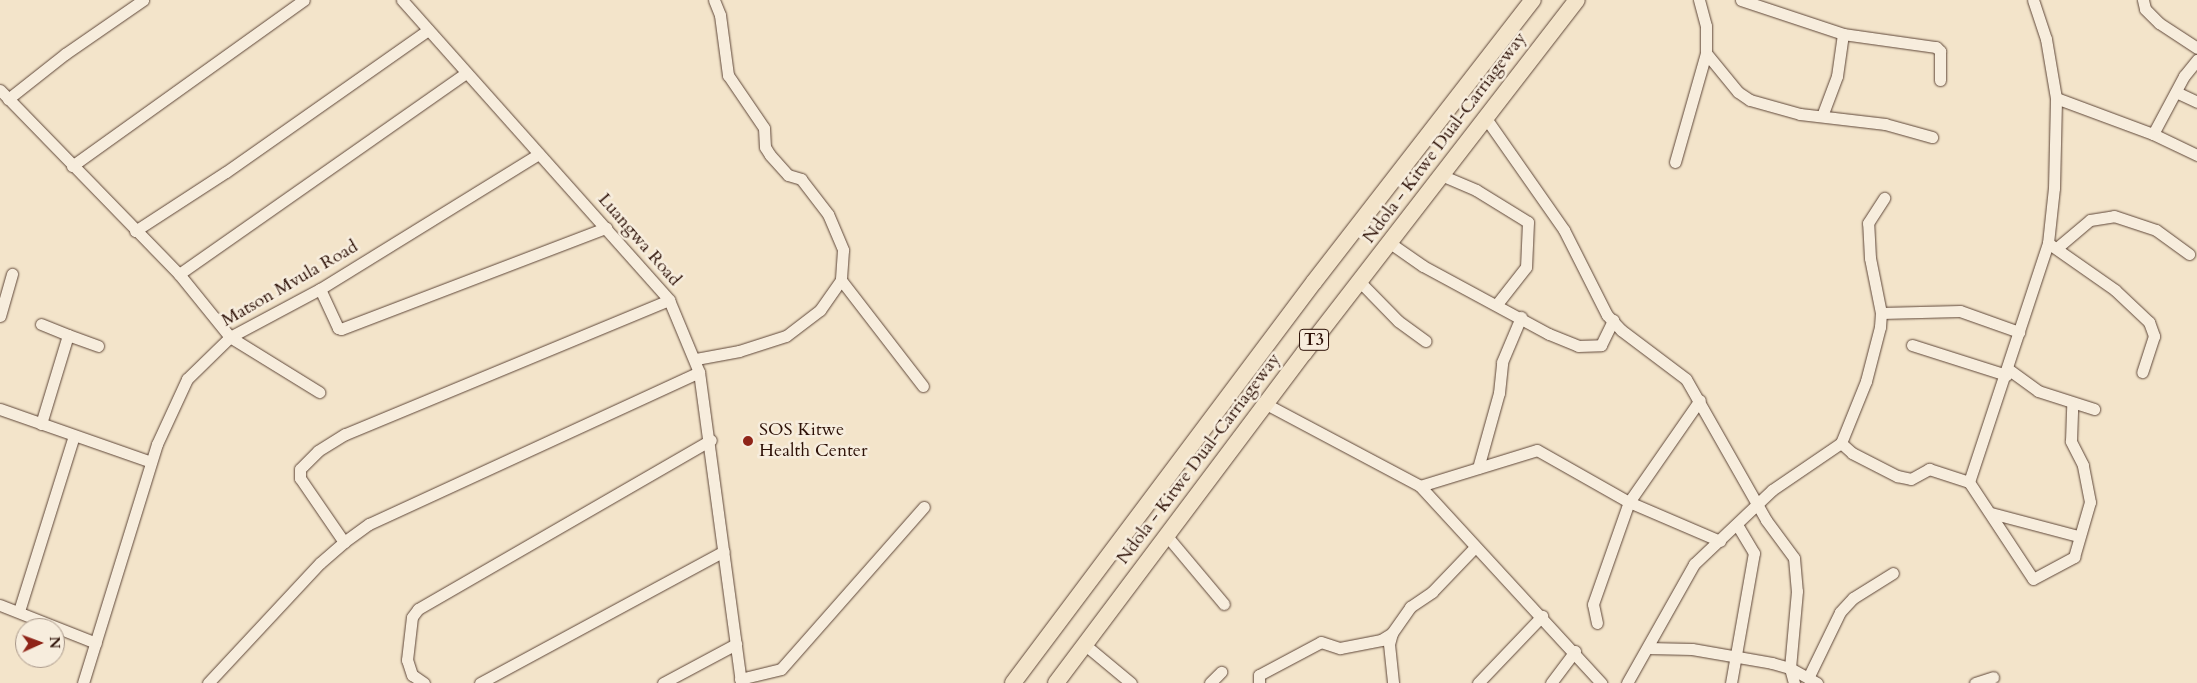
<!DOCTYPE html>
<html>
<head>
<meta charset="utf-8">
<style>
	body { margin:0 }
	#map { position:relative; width:2197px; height:683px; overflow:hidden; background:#f3e4ca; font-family:Cardo,serif }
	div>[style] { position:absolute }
	.roads { filter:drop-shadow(0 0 1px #5e4638) drop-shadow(0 0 1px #5e4638) }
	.minor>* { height:11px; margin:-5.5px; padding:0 5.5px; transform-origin:5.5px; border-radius:5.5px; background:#f7eddd }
	.highway>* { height:16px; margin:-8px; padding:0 8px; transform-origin:8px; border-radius:8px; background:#f3e4ca }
	.dots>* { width:14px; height:14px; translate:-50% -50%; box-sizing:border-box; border:2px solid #f7eddd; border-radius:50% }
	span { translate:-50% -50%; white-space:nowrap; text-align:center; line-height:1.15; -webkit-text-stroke:5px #f7eddd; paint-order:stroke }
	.shield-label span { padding:1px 4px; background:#f7eddd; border:1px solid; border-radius:4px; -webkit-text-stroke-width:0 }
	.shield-label { font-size:16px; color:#2d1107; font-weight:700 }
	.street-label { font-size:18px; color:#2d1107 }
	.poi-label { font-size:18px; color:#2d1107 }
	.left { translate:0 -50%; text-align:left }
	.north { position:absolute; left:15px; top:618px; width:50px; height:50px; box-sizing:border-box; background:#f7eddd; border:1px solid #a69587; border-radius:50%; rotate:88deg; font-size:14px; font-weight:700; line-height:20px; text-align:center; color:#2d1107 }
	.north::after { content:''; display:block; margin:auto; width:18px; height:22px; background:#8f2418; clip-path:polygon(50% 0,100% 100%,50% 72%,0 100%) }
</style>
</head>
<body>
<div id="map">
	<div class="roads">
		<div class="minor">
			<div style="left:402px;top:0;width:402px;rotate:48.3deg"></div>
			<div style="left:669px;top:300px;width:78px;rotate:67.4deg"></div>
			<div style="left:699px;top:372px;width:314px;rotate:82.3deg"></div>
			<div style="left:714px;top:0;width:16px;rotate:68deg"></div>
			<div style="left:720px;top:15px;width:61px;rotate:82.4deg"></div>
			<div style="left:728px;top:75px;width:64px;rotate:55.8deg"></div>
			<div style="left:764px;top:128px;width:19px;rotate:87deg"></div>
			<div style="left:765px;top:147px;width:9px;rotate:58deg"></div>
			<div style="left:770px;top:155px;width:27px;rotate:48deg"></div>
			<div style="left:788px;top:175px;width:14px;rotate:17deg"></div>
			<div style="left:801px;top:179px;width:44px;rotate:52.4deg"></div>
			<div style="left:828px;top:214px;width:39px;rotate:67deg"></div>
			<div style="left:843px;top:250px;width:30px;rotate:94deg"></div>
			<div style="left:1741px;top:0;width:108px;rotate:18.4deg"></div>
			<div style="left:1843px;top:34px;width:94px;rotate:8deg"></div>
			<div style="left:1936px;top:47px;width:6px;rotate:45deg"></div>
			<div style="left:1940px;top:51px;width:29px;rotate:90deg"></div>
			<div style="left:2143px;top:0;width:9px;rotate:77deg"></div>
			<div style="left:2145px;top:9px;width:20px;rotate:45deg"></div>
			<div style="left:2159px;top:23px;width:45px;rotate:33.3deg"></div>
			<div style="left:1706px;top:53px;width:50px;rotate:50.6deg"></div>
			<div style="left:1738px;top:92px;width:14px;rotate:34deg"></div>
			<div style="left:1750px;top:100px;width:52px;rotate:15.6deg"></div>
			<div style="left:1800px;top:114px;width:86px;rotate:6.7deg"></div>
			<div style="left:1885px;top:124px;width:49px;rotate:15.5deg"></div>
			<div style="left:0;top:90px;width:257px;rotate:45.8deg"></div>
			<div style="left:179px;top:274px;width:81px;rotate:51deg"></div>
			<div style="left:230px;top:337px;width:105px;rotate:31.7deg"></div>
			<div style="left:2176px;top:92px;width:23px;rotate:25deg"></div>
			<div style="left:2056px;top:98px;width:103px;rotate:20.4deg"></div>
			<div style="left:2153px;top:134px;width:49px;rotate:25.5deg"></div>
			<div style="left:8px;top:99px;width:73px;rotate:-38.3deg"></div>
			<div style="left:65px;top:54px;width:95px;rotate:-34.7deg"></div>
			<div style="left:1822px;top:116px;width:43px;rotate:-69.4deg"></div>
			<div style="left:1837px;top:76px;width:42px;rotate:-81.9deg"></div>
			<div style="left:1485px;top:117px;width:138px;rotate:55deg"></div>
			<div style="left:1564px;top:230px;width:95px;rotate:63.2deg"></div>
			<div style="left:1607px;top:315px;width:21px;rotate:47deg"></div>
			<div style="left:1621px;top:330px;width:81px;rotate:37deg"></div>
			<div style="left:1686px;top:379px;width:162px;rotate:60.4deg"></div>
			<div style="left:1766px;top:520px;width:47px;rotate:53.6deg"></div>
			<div style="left:1794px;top:558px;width:33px;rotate:85deg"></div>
			<div style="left:1797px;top:591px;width:77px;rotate:95.2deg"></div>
			<div style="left:1790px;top:668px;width:16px;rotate:75deg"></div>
			<div style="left:2153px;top:134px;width:66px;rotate:-61.9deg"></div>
			<div style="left:2184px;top:76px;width:21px;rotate:-51deg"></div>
			<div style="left:1675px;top:162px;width:113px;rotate:-74.1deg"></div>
			<div style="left:1706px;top:53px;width:27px;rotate:-90deg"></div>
			<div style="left:1706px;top:26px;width:27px;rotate:-105deg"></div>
			<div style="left:72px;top:166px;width:285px;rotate:-35.6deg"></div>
			<div style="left:1441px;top:175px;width:38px;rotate:23deg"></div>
			<div style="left:1476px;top:190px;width:61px;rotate:31.6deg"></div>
			<div style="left:1528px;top:222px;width:45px;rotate:92.5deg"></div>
			<div style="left:1526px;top:267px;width:47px;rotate:128.1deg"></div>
			<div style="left:135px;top:231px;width:108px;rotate:-33deg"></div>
			<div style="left:226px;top:172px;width:247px;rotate:-35.1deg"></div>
			<div style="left:1390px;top:243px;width:40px;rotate:34.9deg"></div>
			<div style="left:1423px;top:266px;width:143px;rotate:28.4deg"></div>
			<div style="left:1549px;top:334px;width:31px;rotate:22deg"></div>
			<div style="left:1578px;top:346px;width:23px;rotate:-2deg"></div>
			<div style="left:1601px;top:345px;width:28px;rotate:-64deg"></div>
			<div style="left:2048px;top:243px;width:82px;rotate:35deg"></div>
			<div style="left:2115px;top:290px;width:47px;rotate:43.3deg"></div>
			<div style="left:2149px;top:322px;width:15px;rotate:70deg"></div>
			<div style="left:2154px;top:336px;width:38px;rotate:108deg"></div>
			<div style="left:2058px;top:247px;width:42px;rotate:-40.2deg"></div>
			<div style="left:2090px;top:220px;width:24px;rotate:-9deg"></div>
			<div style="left:2114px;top:216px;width:44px;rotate:18.4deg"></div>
			<div style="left:2156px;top:230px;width:41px;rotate:36deg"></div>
			<div style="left:179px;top:274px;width:350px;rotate:-35deg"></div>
			<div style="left:1360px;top:282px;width:54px;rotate:45.7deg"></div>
			<div style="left:1398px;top:321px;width:34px;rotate:36deg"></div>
			<div style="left:320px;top:289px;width:43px;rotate:65.2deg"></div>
			<div style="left:338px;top:328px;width:3px;rotate:18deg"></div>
			<div style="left:341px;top:329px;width:284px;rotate:-20.9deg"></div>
			<div style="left:669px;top:300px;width:351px;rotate:157.5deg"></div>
			<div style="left:345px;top:434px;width:32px;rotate:148deg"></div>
			<div style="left:318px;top:451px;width:25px;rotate:135deg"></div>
			<div style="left:300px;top:469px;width:9px;rotate:90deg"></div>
			<div style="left:300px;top:478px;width:78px;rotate:55.5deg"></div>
			<div style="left:344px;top:542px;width:31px;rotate:-36deg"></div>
			<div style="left:369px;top:524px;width:363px;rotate:-24.7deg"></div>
			<div style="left:1881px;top:313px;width:79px;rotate:-1.5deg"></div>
			<div style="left:1960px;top:311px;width:63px;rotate:19.6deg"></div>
			<div style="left:0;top:316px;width:44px;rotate:-74.1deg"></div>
			<div style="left:41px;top:324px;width:29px;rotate:22deg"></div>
			<div style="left:68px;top:335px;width:93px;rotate:106.9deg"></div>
			<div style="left:68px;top:335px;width:32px;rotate:20deg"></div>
			<div style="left:1912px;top:345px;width:99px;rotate:17.7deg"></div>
			<div style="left:696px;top:359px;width:44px;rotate:-10.5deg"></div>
			<div style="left:739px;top:351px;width:49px;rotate:-17.7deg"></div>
			<div style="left:786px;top:336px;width:43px;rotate:-37.4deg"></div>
			<div style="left:820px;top:310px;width:37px;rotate:-55deg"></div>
			<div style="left:841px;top:280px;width:134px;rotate:52.3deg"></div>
			<div style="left:2008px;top:369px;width:37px;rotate:36deg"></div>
			<div style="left:2038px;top:391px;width:59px;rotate:17.8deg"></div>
			<div style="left:1266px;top:404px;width:174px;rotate:28deg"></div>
			<div style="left:1420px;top:486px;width:268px;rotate:47.4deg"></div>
			<div style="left:0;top:409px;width:160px;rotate:19.3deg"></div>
			<div style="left:1841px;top:443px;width:15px;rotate:42deg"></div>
			<div style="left:1852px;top:453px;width:51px;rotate:27.1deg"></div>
			<div style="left:1897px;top:476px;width:14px;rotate:12deg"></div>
			<div style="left:1911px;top:479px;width:21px;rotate:-29deg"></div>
			<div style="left:1929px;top:469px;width:42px;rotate:18deg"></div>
			<div style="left:1969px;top:482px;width:116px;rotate:56.6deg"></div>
			<div style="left:2033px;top:579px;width:47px;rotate:-28.2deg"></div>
			<div style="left:2074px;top:557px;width:57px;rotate:-73.8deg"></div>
			<div style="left:2090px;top:502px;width:38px;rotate:-101deg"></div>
			<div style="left:2083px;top:465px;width:27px;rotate:-117deg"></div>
			<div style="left:2071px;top:441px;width:38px;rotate:-88deg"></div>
			<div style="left:1478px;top:468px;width:78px;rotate:-74.4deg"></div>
			<div style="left:1499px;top:393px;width:31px;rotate:-84deg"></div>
			<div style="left:1502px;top:362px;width:49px;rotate:-67.1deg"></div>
			<div style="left:1969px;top:482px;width:252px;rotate:-71.7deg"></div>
			<div style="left:2048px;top:243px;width:55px;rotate:-83.8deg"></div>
			<div style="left:2054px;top:188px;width:90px;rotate:-88.7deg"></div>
			<div style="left:2056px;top:98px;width:60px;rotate:-99.6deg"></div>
			<div style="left:2046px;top:39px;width:41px;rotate:-108.4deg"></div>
			<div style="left:1420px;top:486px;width:122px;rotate:-17.1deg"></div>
			<div style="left:1537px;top:450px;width:106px;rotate:29.5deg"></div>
			<div style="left:1629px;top:502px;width:99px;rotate:23.2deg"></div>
			<div style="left:1991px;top:513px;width:90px;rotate:14.8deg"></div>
			<div style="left:1166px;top:535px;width:90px;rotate:50deg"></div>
			<div style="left:0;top:605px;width:103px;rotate:21.6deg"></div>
			<div style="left:19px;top:611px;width:183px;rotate:-72.6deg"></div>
			<div style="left:1597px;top:623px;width:19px;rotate:-102deg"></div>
			<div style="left:1593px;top:604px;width:108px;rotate:-70.6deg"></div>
			<div style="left:1629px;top:502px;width:124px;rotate:-55.2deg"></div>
			<div style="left:1392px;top:633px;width:11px;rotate:105deg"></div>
			<div style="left:1389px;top:644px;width:39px;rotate:84deg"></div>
			<div style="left:1084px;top:644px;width:61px;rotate:39.7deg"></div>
			<div style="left:1648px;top:648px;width:44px;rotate:1.3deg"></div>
			<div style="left:1692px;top:649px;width:81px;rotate:9.9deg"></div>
			<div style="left:1772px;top:663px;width:19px;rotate:16deg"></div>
			<div style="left:1790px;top:668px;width:31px;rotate:29deg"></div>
			<div style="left:1808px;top:678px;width:73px;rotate:-64.1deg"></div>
			<div style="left:1840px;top:612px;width:19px;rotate:-47deg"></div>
			<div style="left:1853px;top:598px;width:47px;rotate:-32deg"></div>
			<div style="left:740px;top:679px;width:42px;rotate:-13.7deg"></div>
			<div style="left:781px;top:669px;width:216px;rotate:-48.6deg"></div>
			<div style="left:83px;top:683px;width:250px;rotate:-72.8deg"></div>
			<div style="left:157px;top:444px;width:72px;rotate:-65.2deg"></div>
			<div style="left:187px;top:379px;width:60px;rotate:-44.3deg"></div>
			<div style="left:230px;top:337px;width:102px;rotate:-28.1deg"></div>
			<div style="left:320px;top:289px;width:257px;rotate:-31.7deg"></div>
			<div style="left:208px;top:683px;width:164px;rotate:-47deg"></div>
			<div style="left:320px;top:563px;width:32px;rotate:-41deg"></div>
			<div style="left:424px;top:683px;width:14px;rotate:-146deg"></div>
			<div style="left:412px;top:675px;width:16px;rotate:-108deg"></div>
			<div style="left:407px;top:660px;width:43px;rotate:-83.4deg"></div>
			<div style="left:412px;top:617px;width:10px;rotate:-53deg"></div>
			<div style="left:418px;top:609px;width:338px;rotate:-30deg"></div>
			<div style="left:480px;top:683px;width:277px;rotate:-28.4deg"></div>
			<div style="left:663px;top:683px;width:83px;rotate:-28.1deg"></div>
			<div style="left:1210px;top:683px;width:16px;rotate:-45deg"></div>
			<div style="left:1259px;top:683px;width:8px;rotate:-90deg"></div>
			<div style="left:1259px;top:675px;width:70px;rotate:-28deg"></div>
			<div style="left:1321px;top:642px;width:20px;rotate:18deg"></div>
			<div style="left:1340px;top:648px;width:42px;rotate:-11deg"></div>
			<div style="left:1381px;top:640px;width:13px;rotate:-32deg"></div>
			<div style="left:1392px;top:633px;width:32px;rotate:-55deg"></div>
			<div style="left:1410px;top:607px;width:27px;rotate:-34deg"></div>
			<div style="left:1432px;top:592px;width:62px;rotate:-46.3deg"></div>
			<div style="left:1478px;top:683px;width:93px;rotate:-46.3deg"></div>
			<div style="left:1551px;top:683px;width:40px;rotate:-53deg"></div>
			<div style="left:1627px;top:683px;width:137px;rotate:-60.6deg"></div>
			<div style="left:1694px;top:564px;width:108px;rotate:-43.5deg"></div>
			<div style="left:1772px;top:490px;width:83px;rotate:-34.3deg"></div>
			<div style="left:1841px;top:443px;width:67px;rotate:-68deg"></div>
			<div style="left:1866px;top:381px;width:56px;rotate:-75.5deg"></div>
			<div style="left:1880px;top:327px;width:14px;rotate:-86deg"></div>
			<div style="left:1881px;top:313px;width:56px;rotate:-101.3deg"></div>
			<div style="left:1870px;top:258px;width:35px;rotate:-93deg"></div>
			<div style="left:1868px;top:223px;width:30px;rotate:-57deg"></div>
			<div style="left:1731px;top:683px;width:132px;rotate:-80deg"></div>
			<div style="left:1754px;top:553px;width:31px;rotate:-121deg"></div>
			<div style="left:1975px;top:683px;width:19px;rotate:-18deg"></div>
		</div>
		<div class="highway">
			<div style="left:1013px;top:683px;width:501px;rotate:-53.11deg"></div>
			<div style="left:1314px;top:282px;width:357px;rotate:-52.2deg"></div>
			<div style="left:1056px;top:683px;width:413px;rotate:-53.1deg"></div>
			<div style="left:1304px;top:353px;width:446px;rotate:-52.3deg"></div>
		</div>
	</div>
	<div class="dots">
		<div style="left:748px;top:441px;background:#8f2418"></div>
	</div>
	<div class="shield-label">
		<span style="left:1314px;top:340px">T3</span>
	</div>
	<div class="street-label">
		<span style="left:1445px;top:138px;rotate:-53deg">Ndola - Kitwe Dual-Carriageway</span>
		<span style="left:639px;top:240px;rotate:49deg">Luangwa Road</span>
		<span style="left:290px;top:284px;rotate:-30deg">Matson Mvula Road</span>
		<span style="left:1199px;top:459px;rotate:-53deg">Ndola - Kitwe Dual-Carriageway</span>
	</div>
	<div class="poi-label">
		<span class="left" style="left:759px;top:441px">SOS Kitwe<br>Health Center</span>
	</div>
	<div class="north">N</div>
</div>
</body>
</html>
